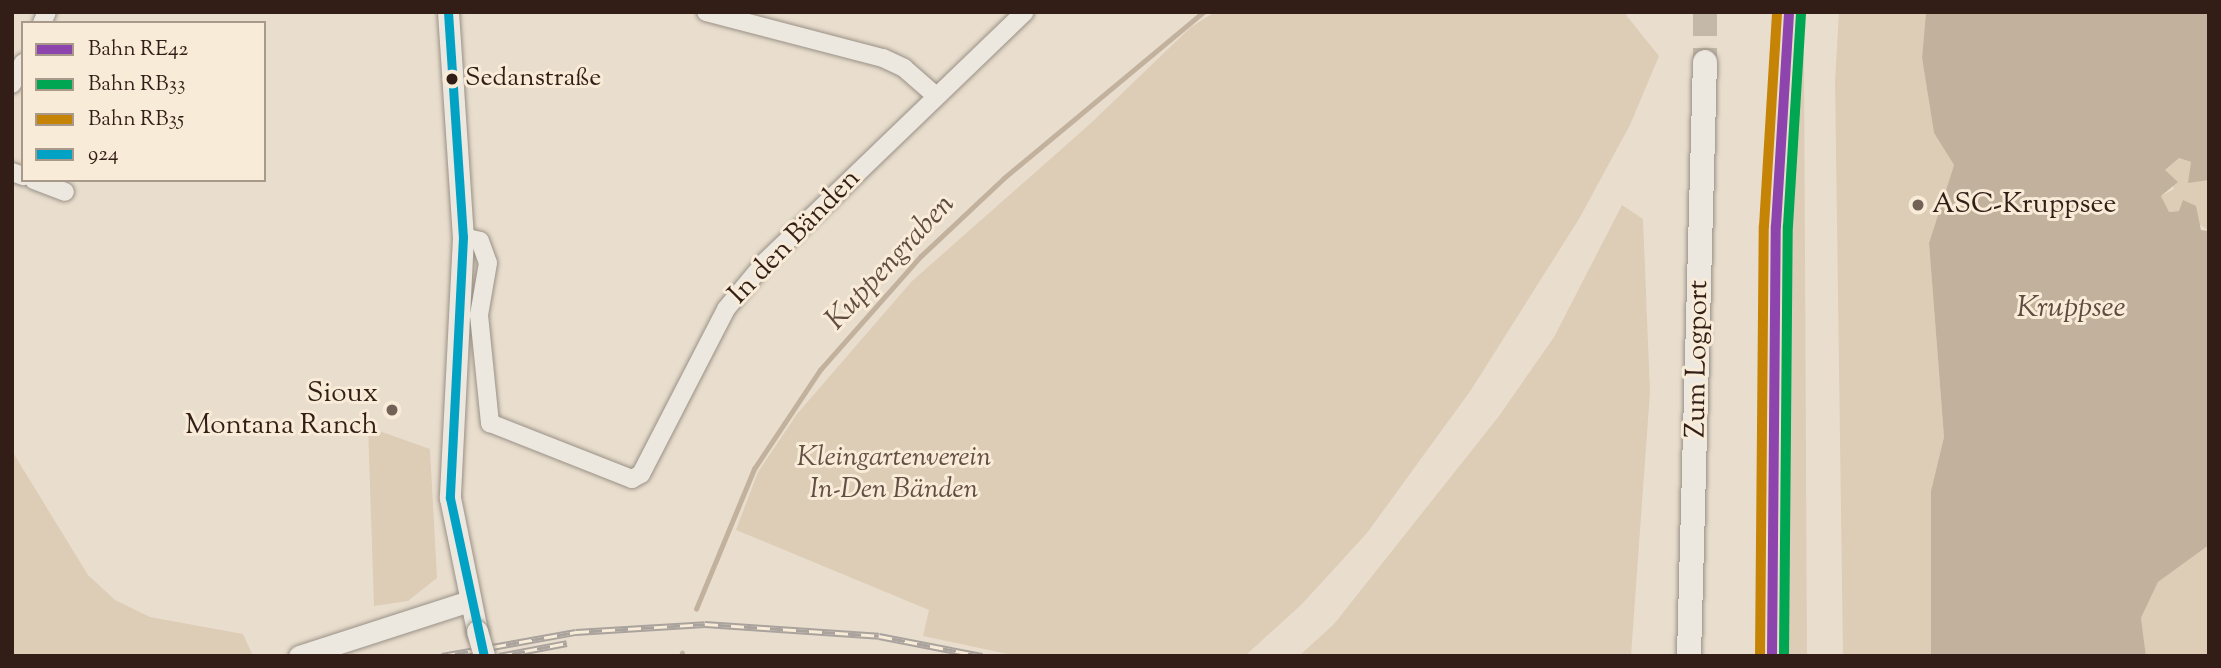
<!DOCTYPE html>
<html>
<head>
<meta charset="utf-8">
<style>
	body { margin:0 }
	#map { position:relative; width:2221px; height:668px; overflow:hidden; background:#e9decd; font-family:"Sorts Mill Goudy",serif }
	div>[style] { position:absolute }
	.green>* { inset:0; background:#ddcdb7 }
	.water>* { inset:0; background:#c2b19d }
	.stream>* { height:4.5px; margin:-2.25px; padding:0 2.25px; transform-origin:2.25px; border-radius:2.25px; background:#c2b19d }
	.secondary-tunnel>* { height:24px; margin-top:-12px; transform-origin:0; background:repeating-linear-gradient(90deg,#c4b8a9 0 24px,transparent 0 36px) }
	.roads { filter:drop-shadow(0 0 2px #999086) drop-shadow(0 0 2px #999086) }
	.minor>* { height:18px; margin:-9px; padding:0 9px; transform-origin:9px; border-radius:9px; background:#ece7df }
	.tertiary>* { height:21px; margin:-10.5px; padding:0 10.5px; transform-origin:10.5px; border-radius:10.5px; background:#ece7df }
	.secondary>* { height:24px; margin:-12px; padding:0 12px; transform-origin:12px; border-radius:12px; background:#ece7df }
	.rail>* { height:7px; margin-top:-3.5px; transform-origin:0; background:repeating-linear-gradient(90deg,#f8ebd7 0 13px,#aaa39d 0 26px); box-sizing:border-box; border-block:2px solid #aaa39d }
	.bridges { filter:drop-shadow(0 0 2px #999086) drop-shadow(0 0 2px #999086) }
	.tertiary-bridge>* { height:21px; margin:-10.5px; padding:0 10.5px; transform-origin:10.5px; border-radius:10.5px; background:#ece7df }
	.bus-1>* { height:9px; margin:-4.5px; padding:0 4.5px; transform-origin:4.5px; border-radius:4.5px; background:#02a2c5 }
	.rail-1>* { height:10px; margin:-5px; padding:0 5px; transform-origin:5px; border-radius:5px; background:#8e44ad }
	.rail-2>* { height:10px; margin:-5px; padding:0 5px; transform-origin:5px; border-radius:5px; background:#00a651 }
	.rail-3>* { height:10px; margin:-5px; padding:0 5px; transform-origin:5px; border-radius:5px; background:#c68406 }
	.dots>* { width:19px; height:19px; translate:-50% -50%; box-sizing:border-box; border:4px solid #f8ebd7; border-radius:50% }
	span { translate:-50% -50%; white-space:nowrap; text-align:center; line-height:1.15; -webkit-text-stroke:6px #f8ebd7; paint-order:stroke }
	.bus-label { font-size:26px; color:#321e17 }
	.left { translate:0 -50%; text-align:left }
	.poi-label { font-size:28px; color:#321e17 }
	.right { translate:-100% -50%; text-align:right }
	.street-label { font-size:28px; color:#321e17 }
	.park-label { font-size:28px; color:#624e42; font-style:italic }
	.water-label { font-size:30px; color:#5f4b3f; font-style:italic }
	.frame { position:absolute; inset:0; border:14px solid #321e17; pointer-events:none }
	.legend { position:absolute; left:21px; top:21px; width:245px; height:161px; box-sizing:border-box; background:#f8ebd7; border:2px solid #a9998a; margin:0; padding:9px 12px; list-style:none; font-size:21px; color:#321e17 }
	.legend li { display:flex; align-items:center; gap:14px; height:35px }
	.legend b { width:35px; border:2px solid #a9998a }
</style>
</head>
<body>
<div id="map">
	<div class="green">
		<div style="clip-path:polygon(1215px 12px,1628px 12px,1626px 15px,1659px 56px,1630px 125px,1579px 219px,1471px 390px,1367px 533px,1302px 604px,1245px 656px,1017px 656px,923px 636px,929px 610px,736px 530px,758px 472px,797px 414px,912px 281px,1091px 123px,1191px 27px)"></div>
		<div style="clip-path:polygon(1839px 12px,1926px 12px,1922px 58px,1934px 133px,1954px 165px,1929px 243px,1944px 437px,1931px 492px,1931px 656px,1843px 656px,1835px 81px)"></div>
		<div style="clip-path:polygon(1796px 53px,1804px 53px,1807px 656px,1788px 656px,1789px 177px)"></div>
		<div style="clip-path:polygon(2179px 158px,2191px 162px,2209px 180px,2209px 231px,2179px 211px,2168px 212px,2161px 196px,2174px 189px,2165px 170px)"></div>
		<div style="clip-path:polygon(1622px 205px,1643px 219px,1650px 392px,1631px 656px,1299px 656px,1334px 624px,1499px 416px,1554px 337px)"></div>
		<div style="clip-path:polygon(368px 427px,430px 449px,437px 578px,408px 601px,374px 606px)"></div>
		<div style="clip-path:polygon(12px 451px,88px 575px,115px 600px,150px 617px,243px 634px,253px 656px,12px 656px)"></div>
		<div style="clip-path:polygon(2209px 545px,2209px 656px,2146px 656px,2141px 618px,2158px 582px)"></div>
	</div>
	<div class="water">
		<div style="clip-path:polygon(1926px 12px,2209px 12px,2209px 180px,2188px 183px,2191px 162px,2179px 158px,2165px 170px,2178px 182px,2161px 196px,2169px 212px,2179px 211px,2183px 200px,2196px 206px,2201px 230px,2209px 231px,2209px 545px,2158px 582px,2141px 618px,2146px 656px,1931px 656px,1931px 491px,1944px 437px,1929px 243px,1954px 165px,1934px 133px,1922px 58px)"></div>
	</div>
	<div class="stream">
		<div style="left:696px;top:609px;width:152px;rotate:-67.5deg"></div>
		<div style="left:754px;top:469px;width:119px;rotate:-56.3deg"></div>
		<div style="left:820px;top:370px;width:152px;rotate:-48.5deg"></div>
		<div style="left:921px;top:256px;width:114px;rotate:-43.2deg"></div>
		<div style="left:1004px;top:178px;width:259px;rotate:-39.8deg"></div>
		<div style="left:681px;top:656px;width:3px;rotate:-72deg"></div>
	</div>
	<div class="secondary-tunnel">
		<div style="left:1705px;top:12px;width:50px;rotate:90deg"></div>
	</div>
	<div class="roads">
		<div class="minor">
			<div style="left:706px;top:12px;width:183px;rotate:14.6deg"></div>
			<div style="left:883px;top:58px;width:23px;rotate:25deg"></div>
			<div style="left:904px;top:68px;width:43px;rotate:41.2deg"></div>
			<div style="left:42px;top:23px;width:12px;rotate:-66deg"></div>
			<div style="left:12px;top:84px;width:24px;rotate:-62deg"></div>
			<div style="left:12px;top:172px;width:12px;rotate:20deg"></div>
			<div style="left:34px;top:180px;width:33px;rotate:21deg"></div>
			<div style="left:463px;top:237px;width:17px;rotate:13deg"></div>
			<div style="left:480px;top:241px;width:23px;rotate:70deg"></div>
			<div style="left:488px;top:263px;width:53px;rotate:99.8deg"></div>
			<div style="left:479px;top:315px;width:109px;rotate:84.2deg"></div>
			<div style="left:490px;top:423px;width:153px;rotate:21.5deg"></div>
			<div style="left:632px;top:479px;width:10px;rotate:-29deg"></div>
			<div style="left:641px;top:474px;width:186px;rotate:-62.7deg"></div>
			<div style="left:726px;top:309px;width:62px;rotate:-50.2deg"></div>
			<div style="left:766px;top:261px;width:359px;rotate:-43.9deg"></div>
		</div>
		<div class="tertiary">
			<div style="left:448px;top:12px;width:225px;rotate:86.2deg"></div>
			<div style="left:463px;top:237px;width:261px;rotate:92.9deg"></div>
			<div style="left:450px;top:498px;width:136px;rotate:78.5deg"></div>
			<div style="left:299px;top:656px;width:179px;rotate:-17.9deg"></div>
		</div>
		<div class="secondary">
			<div style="left:1689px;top:656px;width:594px;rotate:-88.46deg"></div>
		</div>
	</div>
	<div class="rail">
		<div style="left:442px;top:656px;width:136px;rotate:-10.2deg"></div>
		<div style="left:576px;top:632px;width:129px;rotate:-3.5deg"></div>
		<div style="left:705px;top:624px;width:174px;rotate:3.9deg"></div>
		<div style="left:879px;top:636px;width:105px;rotate:11deg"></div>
		<div style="left:499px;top:656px;width:69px;rotate:-10.8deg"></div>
	</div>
	<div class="bridges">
		<div class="tertiary-bridge">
			<div style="left:477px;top:631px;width:26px;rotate:74deg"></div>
		</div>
	</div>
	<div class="bus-1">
		<div style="left:448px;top:12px;width:225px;rotate:86.2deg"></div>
		<div style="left:463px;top:237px;width:261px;rotate:92.9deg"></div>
		<div style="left:450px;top:498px;width:162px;rotate:77.9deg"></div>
	</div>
	<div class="rail-1">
		<div style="left:1772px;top:656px;width:430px;rotate:-89.5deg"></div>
		<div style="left:1776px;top:226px;width:214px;rotate:-86.5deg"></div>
	</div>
	<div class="rail-2">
		<div style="left:1784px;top:656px;width:430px;rotate:-89.5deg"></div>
		<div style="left:1788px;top:226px;width:213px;rotate:-86.5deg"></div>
	</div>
	<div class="rail-3">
		<div style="left:1760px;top:656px;width:430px;rotate:-89.5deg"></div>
		<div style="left:1764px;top:226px;width:214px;rotate:-86.5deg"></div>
	</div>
	<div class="dots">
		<div style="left:452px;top:79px;background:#321e17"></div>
		<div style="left:1918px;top:205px;background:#726157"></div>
		<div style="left:392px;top:410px;background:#726157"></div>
	</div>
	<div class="bus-label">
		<span class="left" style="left:465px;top:79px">Sedanstraße</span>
	</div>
	<div class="poi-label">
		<span class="left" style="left:1932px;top:205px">ASC-Kruppsee</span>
		<span class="right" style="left:378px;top:410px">Sioux<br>Montana Ranch</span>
	</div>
	<div class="street-label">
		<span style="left:795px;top:237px;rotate:-46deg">In den Bänden</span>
		<span style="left:1698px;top:359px;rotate:-89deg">Zum Logport</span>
	</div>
	<div class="park-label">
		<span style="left:894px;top:474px">Kleingartenverein<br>In-Den Bänden</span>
	</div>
	<div class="water-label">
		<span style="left:891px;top:263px;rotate:-47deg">Kuppengraben</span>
		<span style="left:2071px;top:309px">Kruppsee</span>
	</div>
	<div class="frame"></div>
	<ul class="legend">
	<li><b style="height:9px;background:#8e44ad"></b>Bahn RE42</li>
	<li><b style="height:9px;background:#00a651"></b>Bahn RB33</li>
	<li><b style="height:9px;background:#c68406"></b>Bahn RB35</li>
	<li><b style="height:9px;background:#02a2c5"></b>924</li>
	</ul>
</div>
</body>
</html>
